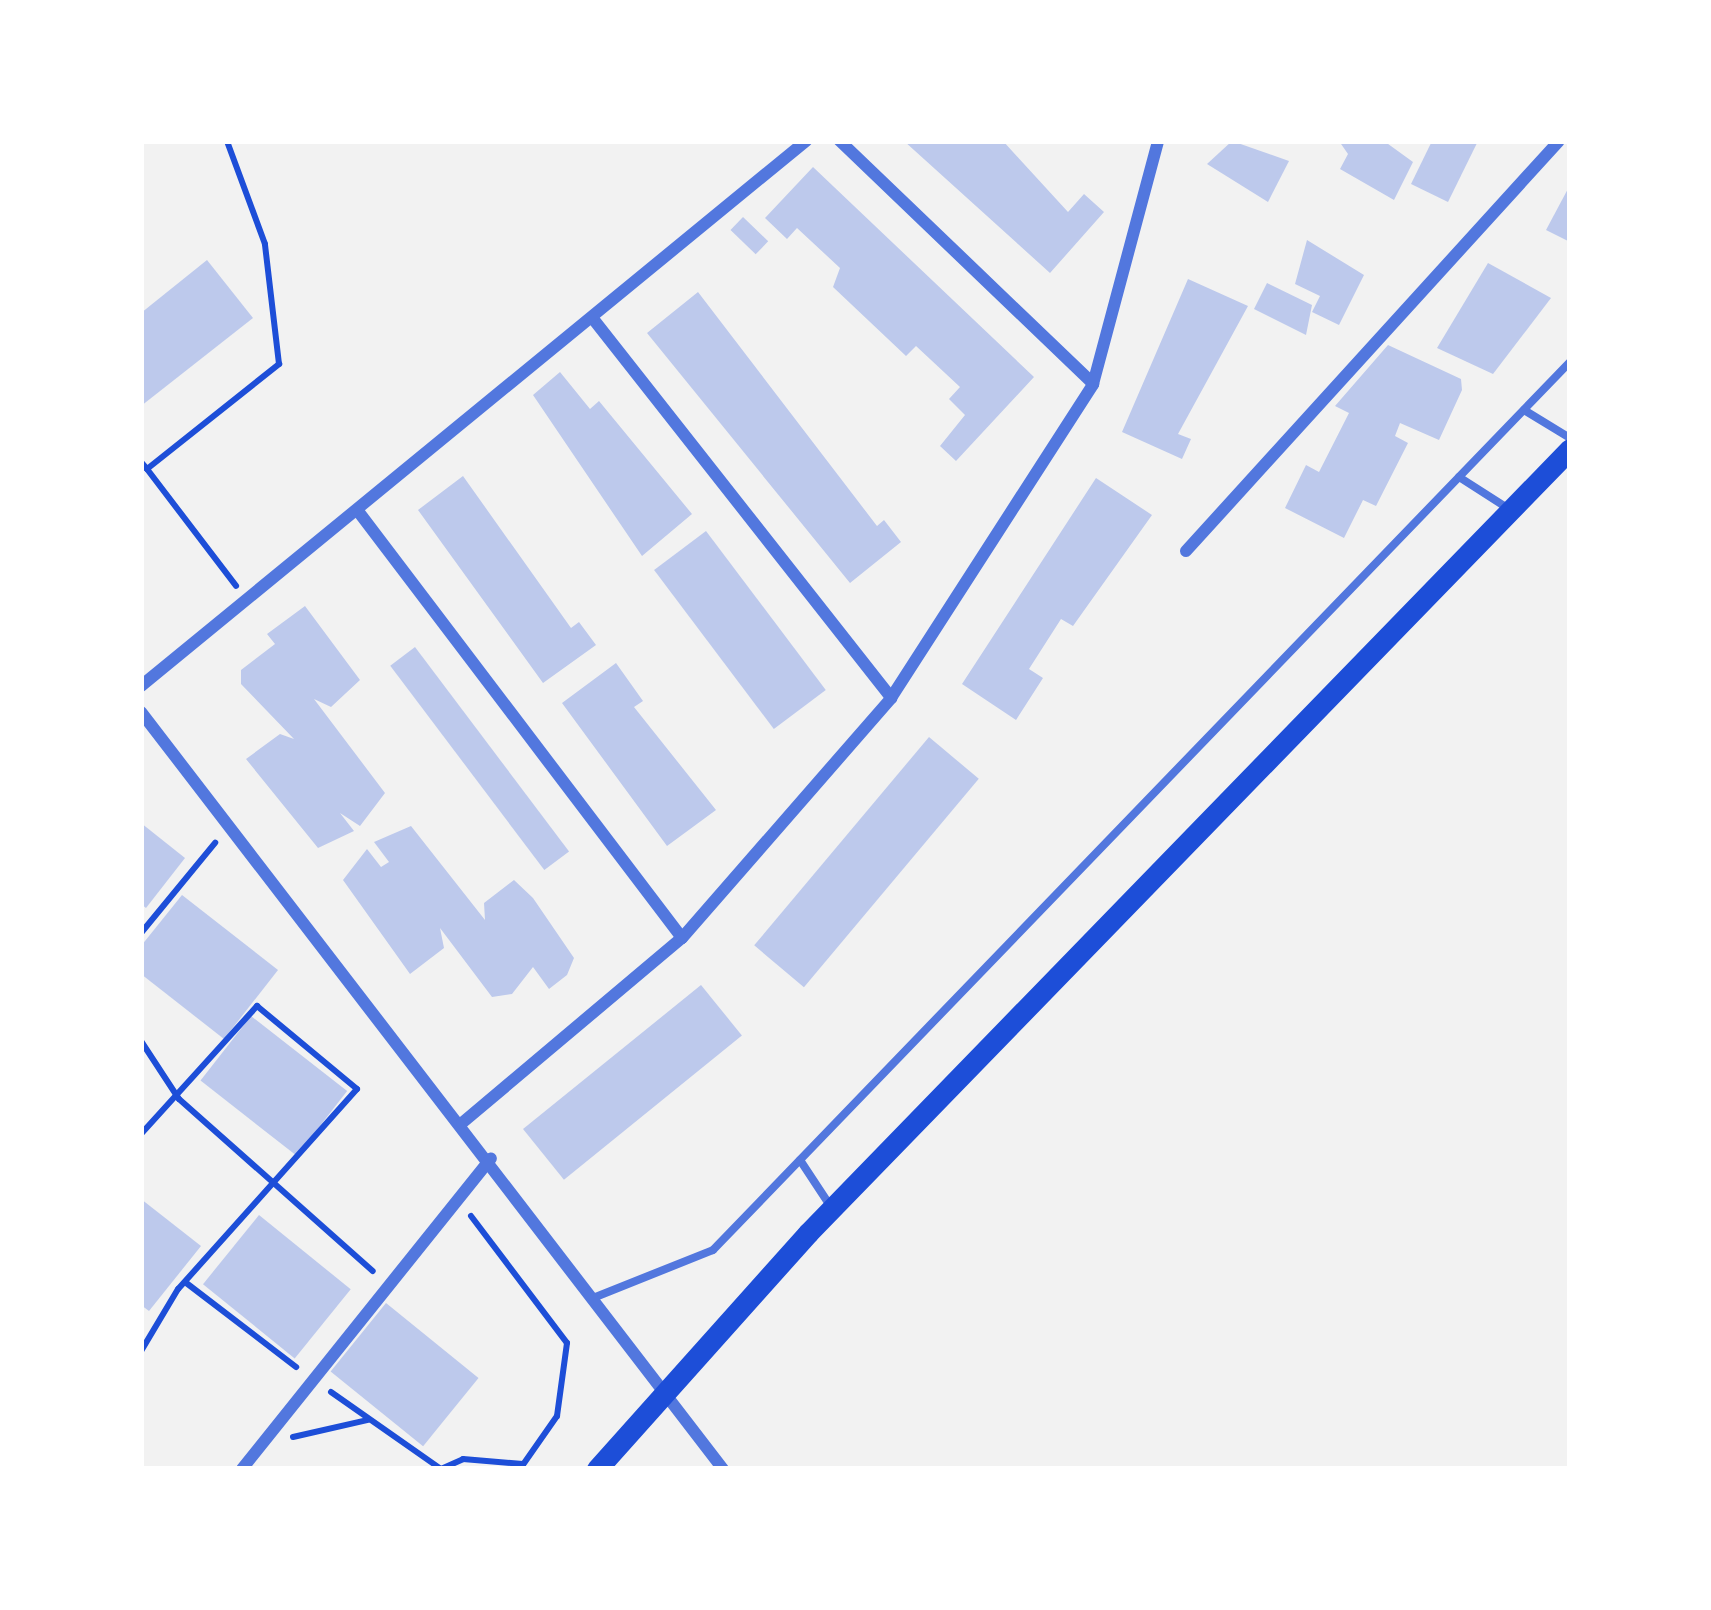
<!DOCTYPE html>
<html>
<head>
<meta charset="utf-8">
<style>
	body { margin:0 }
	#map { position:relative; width:1711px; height:1610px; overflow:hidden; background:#f2f2f2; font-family:"Libre Baskerville",serif }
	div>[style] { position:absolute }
	.building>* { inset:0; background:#bdc9ec; transform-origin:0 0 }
	.path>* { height:6px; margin:-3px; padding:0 3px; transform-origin:3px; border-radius:3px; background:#1d4ed8 }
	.service>* { height:8px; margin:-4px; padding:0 4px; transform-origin:4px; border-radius:4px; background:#5277de }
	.minor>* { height:12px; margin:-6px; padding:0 6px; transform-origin:6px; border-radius:6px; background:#5277de }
	.secondary>* { height:21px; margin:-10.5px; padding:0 10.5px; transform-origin:10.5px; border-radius:10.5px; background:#1d4ed8 }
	span { translate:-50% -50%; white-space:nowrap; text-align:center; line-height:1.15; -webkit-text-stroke:12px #fff; paint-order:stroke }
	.frame { position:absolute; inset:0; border:144px solid #fff; pointer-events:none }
</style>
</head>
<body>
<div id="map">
	<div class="building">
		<div style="clip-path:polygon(904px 141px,1003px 141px,1068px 212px,1084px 194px,1104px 212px,1050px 273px)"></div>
		<div style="clip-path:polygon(1232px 141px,1289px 161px,1268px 202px,1207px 164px)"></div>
		<div style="clip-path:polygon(1339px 141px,1384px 141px,1413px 162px,1394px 200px,1340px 169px,1348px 154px)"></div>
		<div style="clip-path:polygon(1432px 141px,1478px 141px,1448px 202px,1411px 184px)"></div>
		<div style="clip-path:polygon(813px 167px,1034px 377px,956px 461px,940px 446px,965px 415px,949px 399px,960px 387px,916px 346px,906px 356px,833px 287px,840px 268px,797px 228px,787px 239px,765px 218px)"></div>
		<div style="clip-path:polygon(1570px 185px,1570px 242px,1546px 230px)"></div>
		<div style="left:743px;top:217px;width:35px;height:18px;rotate:44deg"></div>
		<div style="clip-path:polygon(1307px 240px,1364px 275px,1339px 325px,1312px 312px,1320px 296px,1295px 284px)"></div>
		<div style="clip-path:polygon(207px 260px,253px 318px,141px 406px,141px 313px)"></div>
		<div style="clip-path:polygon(1488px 263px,1551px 298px,1493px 374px,1437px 348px)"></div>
		<div style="clip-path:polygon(1188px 279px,1248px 306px,1178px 434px,1191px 439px,1182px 459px,1122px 432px)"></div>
		<div style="clip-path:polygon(1267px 283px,1312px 305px,1306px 335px,1254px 309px)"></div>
		<div style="clip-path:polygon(698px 292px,877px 526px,884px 520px,901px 542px,850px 583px,647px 333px)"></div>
		<div style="clip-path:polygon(1388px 345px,1461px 379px,1462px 390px,1439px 440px,1400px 423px,1395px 436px,1408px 443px,1376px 506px,1363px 500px,1344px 538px,1285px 508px,1306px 465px,1319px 472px,1349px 413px,1335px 406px)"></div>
		<div style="clip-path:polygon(560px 372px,590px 409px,599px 401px,692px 514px,642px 556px,533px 395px)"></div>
		<div style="clip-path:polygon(463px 476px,571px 628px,579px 622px,596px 645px,543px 683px,418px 510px)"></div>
		<div style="clip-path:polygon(1096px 478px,1152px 515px,1073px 626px,1061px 619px,1029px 669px,1043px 678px,1016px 720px,962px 684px)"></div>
		<div style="left:706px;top:531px;width:199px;height:65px;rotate:53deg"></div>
		<div style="clip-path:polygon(305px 606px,360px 680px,331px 707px,314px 699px,385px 793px,360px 826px,340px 813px,354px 831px,318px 848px,246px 759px,280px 734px,294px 739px,241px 684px,241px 670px,275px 644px,267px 634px)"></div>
		<div style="left:415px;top:647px;width:256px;height:31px;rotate:53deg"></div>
		<div style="clip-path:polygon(616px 663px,643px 701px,634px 707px,716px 810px,667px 846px,562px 703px)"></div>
		<div style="left:929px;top:737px;width:65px;height:272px;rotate:40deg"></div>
		<div style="clip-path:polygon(141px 823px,185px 858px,146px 908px,141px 904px)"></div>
		<div style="clip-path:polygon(411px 826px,485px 920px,484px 903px,514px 880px,533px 898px,574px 958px,567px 975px,549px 989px,533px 967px,512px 994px,492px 997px,440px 928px,444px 948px,410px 974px,343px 880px,367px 849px,381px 867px,389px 862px,374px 842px)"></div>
		<div style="clip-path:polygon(182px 895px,278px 970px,224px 1039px,141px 974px,141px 946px)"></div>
		<div style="left:701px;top:985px;width:65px;height:229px;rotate:51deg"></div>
		<div style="left:251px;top:1016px;width:122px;height:82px;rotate:38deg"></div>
		<div style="clip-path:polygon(141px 1199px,201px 1246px,149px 1311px,141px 1305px)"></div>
		<div style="left:259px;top:1215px;width:118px;height:89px;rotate:39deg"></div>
		<div style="left:386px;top:1303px;width:119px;height:88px;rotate:39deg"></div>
	</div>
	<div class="path">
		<div style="left:141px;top:462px;width:9px;rotate:49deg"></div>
		<div style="left:147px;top:469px;width:169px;rotate:-38.5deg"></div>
		<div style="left:279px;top:364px;width:121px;rotate:-96.7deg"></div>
		<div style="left:265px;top:244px;width:110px;rotate:-110.3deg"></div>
		<div style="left:147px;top:469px;width:147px;rotate:52.7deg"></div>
		<div style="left:141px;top:933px;width:117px;rotate:-50.6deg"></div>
		<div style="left:141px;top:1041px;width:69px;rotate:56.8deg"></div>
		<div style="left:179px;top:1099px;width:259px;rotate:41.6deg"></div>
		<div style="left:141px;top:1134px;width:173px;rotate:-47.8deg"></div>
		<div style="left:257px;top:1006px;width:130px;rotate:39.7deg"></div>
		<div style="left:357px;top:1089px;width:268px;rotate:131.8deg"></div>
		<div style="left:178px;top:1289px;width:72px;rotate:120.8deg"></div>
		<div style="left:471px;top:1216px;width:159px;rotate:52.9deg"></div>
		<div style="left:567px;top:1343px;width:74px;rotate:97.8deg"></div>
		<div style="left:557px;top:1416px;width:65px;rotate:124.9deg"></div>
		<div style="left:185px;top:1282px;width:140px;rotate:37.4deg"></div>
		<div style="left:331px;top:1392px;width:134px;rotate:35deg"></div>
		<div style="left:293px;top:1437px;width:77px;rotate:-12.8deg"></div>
		<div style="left:441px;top:1469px;width:24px;rotate:-24deg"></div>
		<div style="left:463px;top:1459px;width:60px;rotate:4.8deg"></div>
	</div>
	<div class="service">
		<div style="left:1524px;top:410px;width:54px;rotate:31.3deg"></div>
		<div style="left:1459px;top:477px;width:59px;rotate:32.6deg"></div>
		<div style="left:800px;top:1160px;width:56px;rotate:56.6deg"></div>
		<div style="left:593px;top:1298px;width:129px;rotate:-21.8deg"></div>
		<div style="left:713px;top:1250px;width:1234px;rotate:-46.02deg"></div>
	</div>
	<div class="minor">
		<div style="left:840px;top:141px;width:351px;rotate:43.8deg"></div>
		<div style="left:594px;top:320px;width:481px;rotate:51.8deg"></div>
		<div style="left:358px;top:511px;width:536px;rotate:52.81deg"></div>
		<div style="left:1186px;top:551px;width:554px;rotate:-47.71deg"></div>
		<div style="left:141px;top:686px;width:860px;rotate:-39.34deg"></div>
		<div style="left:141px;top:712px;width:955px;rotate:52.45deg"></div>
		<div style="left:462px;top:1123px;width:287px;rotate:-40.1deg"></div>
		<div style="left:682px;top:938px;width:318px;rotate:-48.9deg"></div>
		<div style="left:891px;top:698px;width:373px;rotate:-57.2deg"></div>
		<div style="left:1093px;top:384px;width:252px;rotate:-75deg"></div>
		<div style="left:242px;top:1469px;width:398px;rotate:-51.3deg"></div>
	</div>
	<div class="secondary">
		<div style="left:597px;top:1469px;width:317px;rotate:-48.2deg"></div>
		<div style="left:808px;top:1233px;width:1093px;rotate:-45.82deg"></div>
	</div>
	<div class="frame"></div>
</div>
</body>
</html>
